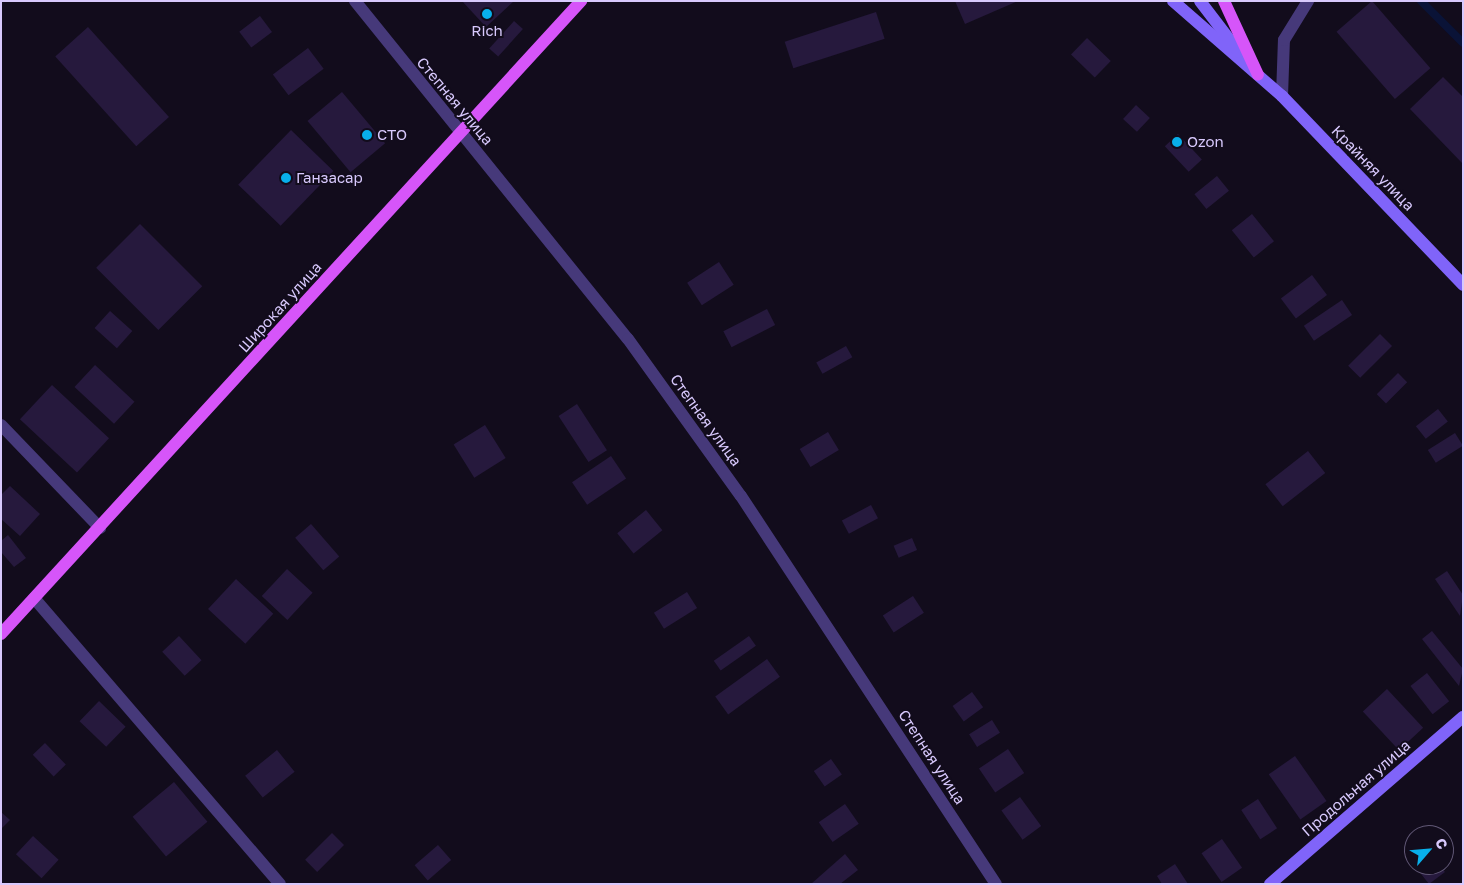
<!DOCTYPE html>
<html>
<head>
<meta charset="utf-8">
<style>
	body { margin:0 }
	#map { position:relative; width:1464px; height:885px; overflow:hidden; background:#120c1c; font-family:"Golos Text",sans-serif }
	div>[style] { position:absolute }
	.stream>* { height:8px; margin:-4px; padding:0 4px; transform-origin:4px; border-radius:4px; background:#0a1337 }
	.building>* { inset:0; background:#26193d; transform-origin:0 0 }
	.lane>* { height:12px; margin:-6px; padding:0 6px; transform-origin:6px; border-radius:6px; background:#46397a }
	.street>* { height:12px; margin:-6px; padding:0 6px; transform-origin:6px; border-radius:6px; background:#46397a }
	.secondary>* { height:12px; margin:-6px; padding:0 6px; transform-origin:6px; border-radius:6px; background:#8064f9 }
	.primary>* { height:12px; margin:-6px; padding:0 6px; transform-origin:6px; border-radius:6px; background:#d655f9 }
	.dots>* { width:14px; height:14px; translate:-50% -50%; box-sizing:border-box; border:2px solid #120c1c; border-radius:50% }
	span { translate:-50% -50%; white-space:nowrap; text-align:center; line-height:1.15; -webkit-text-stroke:4px #120c1c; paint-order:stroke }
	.poi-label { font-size:15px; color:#d8c9fd }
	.left { translate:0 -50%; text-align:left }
	.street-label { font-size:15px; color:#d8c9fd }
	.frame { position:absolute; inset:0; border:2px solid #d8c9fd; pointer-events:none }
	.north { position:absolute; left:1404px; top:825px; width:50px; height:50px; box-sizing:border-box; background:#120c1c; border:1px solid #615876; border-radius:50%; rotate:63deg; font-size:14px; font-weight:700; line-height:20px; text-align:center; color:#d8c9fd }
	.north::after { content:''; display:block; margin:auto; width:18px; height:22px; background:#08afea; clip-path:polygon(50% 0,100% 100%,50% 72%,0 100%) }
</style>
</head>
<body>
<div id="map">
	<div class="stream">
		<div style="left:1421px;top:1px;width:59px;rotate:45deg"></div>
	</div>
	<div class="building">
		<div style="clip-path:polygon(462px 1px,514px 1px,486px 27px)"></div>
		<div style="clip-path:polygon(955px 1px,1018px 1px,965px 24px)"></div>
		<div style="left:1372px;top:1px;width:89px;height:47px;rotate:49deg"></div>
		<div style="left:876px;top:12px;width:28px;height:96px;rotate:72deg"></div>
		<div style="left:260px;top:16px;width:20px;height:26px;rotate:53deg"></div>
		<div style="left:514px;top:21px;width:12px;height:37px;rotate:42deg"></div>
		<div style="left:88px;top:27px;width:121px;height:44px;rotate:48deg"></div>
		<div style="left:1087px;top:38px;width:33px;height:23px;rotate:44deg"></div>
		<div style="left:308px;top:48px;width:26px;height:44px;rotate:53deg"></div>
		<div style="clip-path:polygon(1443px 77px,1463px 97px,1463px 164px,1410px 109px)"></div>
		<div style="left:342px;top:92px;width:67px;height:45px;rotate:50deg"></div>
		<div style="left:1136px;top:105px;width:19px;height:19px;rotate:43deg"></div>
		<div style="left:291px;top:130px;width:59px;height:76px;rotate:44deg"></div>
		<div style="left:1178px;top:134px;width:35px;height:18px;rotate:47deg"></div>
		<div style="left:1217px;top:176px;width:19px;height:29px;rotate:51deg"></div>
		<div style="left:1252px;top:214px;width:35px;height:26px;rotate:51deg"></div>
		<div style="left:140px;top:224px;width:88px;height:62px;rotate:45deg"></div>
		<div style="left:719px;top:262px;width:27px;height:38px;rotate:57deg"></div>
		<div style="left:1312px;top:275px;width:25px;height:39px;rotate:53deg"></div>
		<div style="left:1342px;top:300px;width:18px;height:46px;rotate:56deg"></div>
		<div style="left:767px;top:309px;width:18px;height:49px;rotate:63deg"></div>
		<div style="left:110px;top:311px;width:30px;height:23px;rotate:42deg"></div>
		<div style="left:1380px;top:334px;width:17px;height:45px;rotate:45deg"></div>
		<div style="left:846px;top:346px;width:13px;height:34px;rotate:61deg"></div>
		<div style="left:95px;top:365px;width:54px;height:30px;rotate:43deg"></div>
		<div style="left:1398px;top:373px;width:13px;height:30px;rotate:45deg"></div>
		<div style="left:52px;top:385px;width:78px;height:47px;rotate:43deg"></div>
		<div style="left:577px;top:404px;width:55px;height:22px;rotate:57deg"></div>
		<div style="left:1438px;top:409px;width:16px;height:28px;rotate:52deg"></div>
		<div style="left:485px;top:425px;width:39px;height:37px;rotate:58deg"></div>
		<div style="left:828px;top:432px;width:21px;height:33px;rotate:59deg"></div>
		<div style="left:1455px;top:433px;width:15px;height:32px;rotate:58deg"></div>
		<div style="left:1308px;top:451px;width:28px;height:54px;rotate:52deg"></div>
		<div style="left:611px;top:456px;width:27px;height:47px;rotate:56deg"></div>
		<div style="clip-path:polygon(10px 486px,40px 514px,20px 536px,1px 519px,1px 495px)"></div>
		<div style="left:871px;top:505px;width:15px;height:33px;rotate:62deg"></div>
		<div style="left:646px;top:510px;width:26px;height:37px;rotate:51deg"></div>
		<div style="left:311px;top:524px;width:43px;height:21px;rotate:49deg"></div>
		<div style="clip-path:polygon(8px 535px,26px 558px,14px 567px,1px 552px,1px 541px)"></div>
		<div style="left:912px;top:538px;width:13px;height:20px;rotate:67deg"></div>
		<div style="left:287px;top:569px;width:35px;height:37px;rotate:43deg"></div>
		<div style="clip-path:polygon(1447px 571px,1463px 595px,1460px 616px,1435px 579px)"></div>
		<div style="left:236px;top:579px;width:51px;height:41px;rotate:43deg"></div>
		<div style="left:687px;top:592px;width:19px;height:39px;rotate:58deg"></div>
		<div style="left:913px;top:596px;width:20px;height:36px;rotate:57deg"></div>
		<div style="clip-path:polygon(1432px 631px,1463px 669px,1459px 686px,1422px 639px)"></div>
		<div style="left:179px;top:636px;width:33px;height:23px;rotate:47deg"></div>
		<div style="left:749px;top:636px;width:12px;height:43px;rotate:55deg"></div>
		<div style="left:767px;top:659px;width:22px;height:64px;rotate:54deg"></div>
		<div style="left:1427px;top:673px;width:36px;height:21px;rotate:52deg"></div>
		<div style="left:1387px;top:689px;width:53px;height:33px;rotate:47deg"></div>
		<div style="left:972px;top:692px;width:19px;height:24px;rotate:54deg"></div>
		<div style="left:99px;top:701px;width:37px;height:28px;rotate:44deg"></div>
		<div style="left:992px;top:720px;width:15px;height:27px;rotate:58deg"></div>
		<div style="left:45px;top:743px;width:30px;height:17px;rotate:46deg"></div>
		<div style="left:1008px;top:749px;width:29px;height:35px;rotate:56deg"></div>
		<div style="left:277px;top:750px;width:28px;height:41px;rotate:51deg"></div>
		<div style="left:1295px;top:756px;width:55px;height:32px;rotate:55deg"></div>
		<div style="left:831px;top:759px;width:19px;height:21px;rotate:55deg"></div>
		<div style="left:174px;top:782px;width:52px;height:54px;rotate:50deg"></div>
		<div style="left:1020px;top:797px;width:36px;height:23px;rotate:54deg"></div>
		<div style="left:1258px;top:799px;width:35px;height:20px;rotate:57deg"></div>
		<div style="left:845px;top:804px;width:24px;height:32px;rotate:55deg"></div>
		<div style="clip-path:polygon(1px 812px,10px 820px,1px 829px)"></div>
		<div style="left:332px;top:833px;width:17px;height:38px;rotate:45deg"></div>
		<div style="left:33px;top:836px;width:35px;height:25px;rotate:43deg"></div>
		<div style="left:1222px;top:839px;width:35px;height:25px;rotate:55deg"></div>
		<div style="left:438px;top:845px;width:20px;height:31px;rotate:49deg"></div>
		<div style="clip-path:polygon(845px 854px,858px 870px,840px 884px,811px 884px)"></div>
		<div style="clip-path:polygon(1414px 857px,1414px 865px,1439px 865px,1445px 872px,1429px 884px,1410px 860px)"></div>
		<div style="clip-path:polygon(1175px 864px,1188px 884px,1162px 884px,1157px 876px)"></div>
	</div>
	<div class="lane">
		<div style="left:1282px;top:96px;width:56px;rotate:-88deg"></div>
		<div style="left:1284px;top:40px;width:46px;rotate:-58.4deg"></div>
		<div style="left:1px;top:425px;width:143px;rotate:46.1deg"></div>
		<div style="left:34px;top:598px;width:377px;rotate:49.3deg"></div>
	</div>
	<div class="street">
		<div style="left:355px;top:1px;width:434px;rotate:51.1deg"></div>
		<div style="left:628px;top:339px;width:193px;rotate:54.3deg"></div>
		<div style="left:741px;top:496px;width:464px;rotate:56.7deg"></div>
	</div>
	<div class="secondary">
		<div style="left:1173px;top:1px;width:145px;rotate:41.1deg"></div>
		<div style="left:1282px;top:96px;width:262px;rotate:46.2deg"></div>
		<div style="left:1200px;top:1px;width:64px;rotate:52.6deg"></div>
		<div style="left:1270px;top:884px;width:255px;rotate:-40.9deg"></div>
	</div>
	<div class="primary">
		<div style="left:1224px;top:1px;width:81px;rotate:65.3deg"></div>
		<div style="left:1px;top:634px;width:859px;rotate:-47.5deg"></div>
	</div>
	<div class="dots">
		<div style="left:487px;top:14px;background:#08afea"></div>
		<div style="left:367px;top:135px;background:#08afea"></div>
		<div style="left:1177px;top:142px;background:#08afea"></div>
		<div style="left:286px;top:178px;background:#08afea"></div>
	</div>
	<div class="poi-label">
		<span style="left:487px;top:31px">Rich</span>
		<span class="left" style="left:377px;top:135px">СТО</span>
		<span class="left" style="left:1187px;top:142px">Ozon</span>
		<span class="left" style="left:296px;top:178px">Ганзасар</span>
	</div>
	<div class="street-label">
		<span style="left:455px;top:101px;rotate:50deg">Степная улица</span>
		<span style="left:1373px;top:168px;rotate:46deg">Крайняя улица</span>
		<span style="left:280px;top:307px;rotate:-48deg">Широкая улица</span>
		<span style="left:706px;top:420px;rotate:54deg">Степная улица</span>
		<span style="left:932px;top:757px;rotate:57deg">Степная улица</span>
		<span style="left:1356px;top:788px;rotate:-41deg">Продольная улица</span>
	</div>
	<div class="frame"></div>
	<div class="north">С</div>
</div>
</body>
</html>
